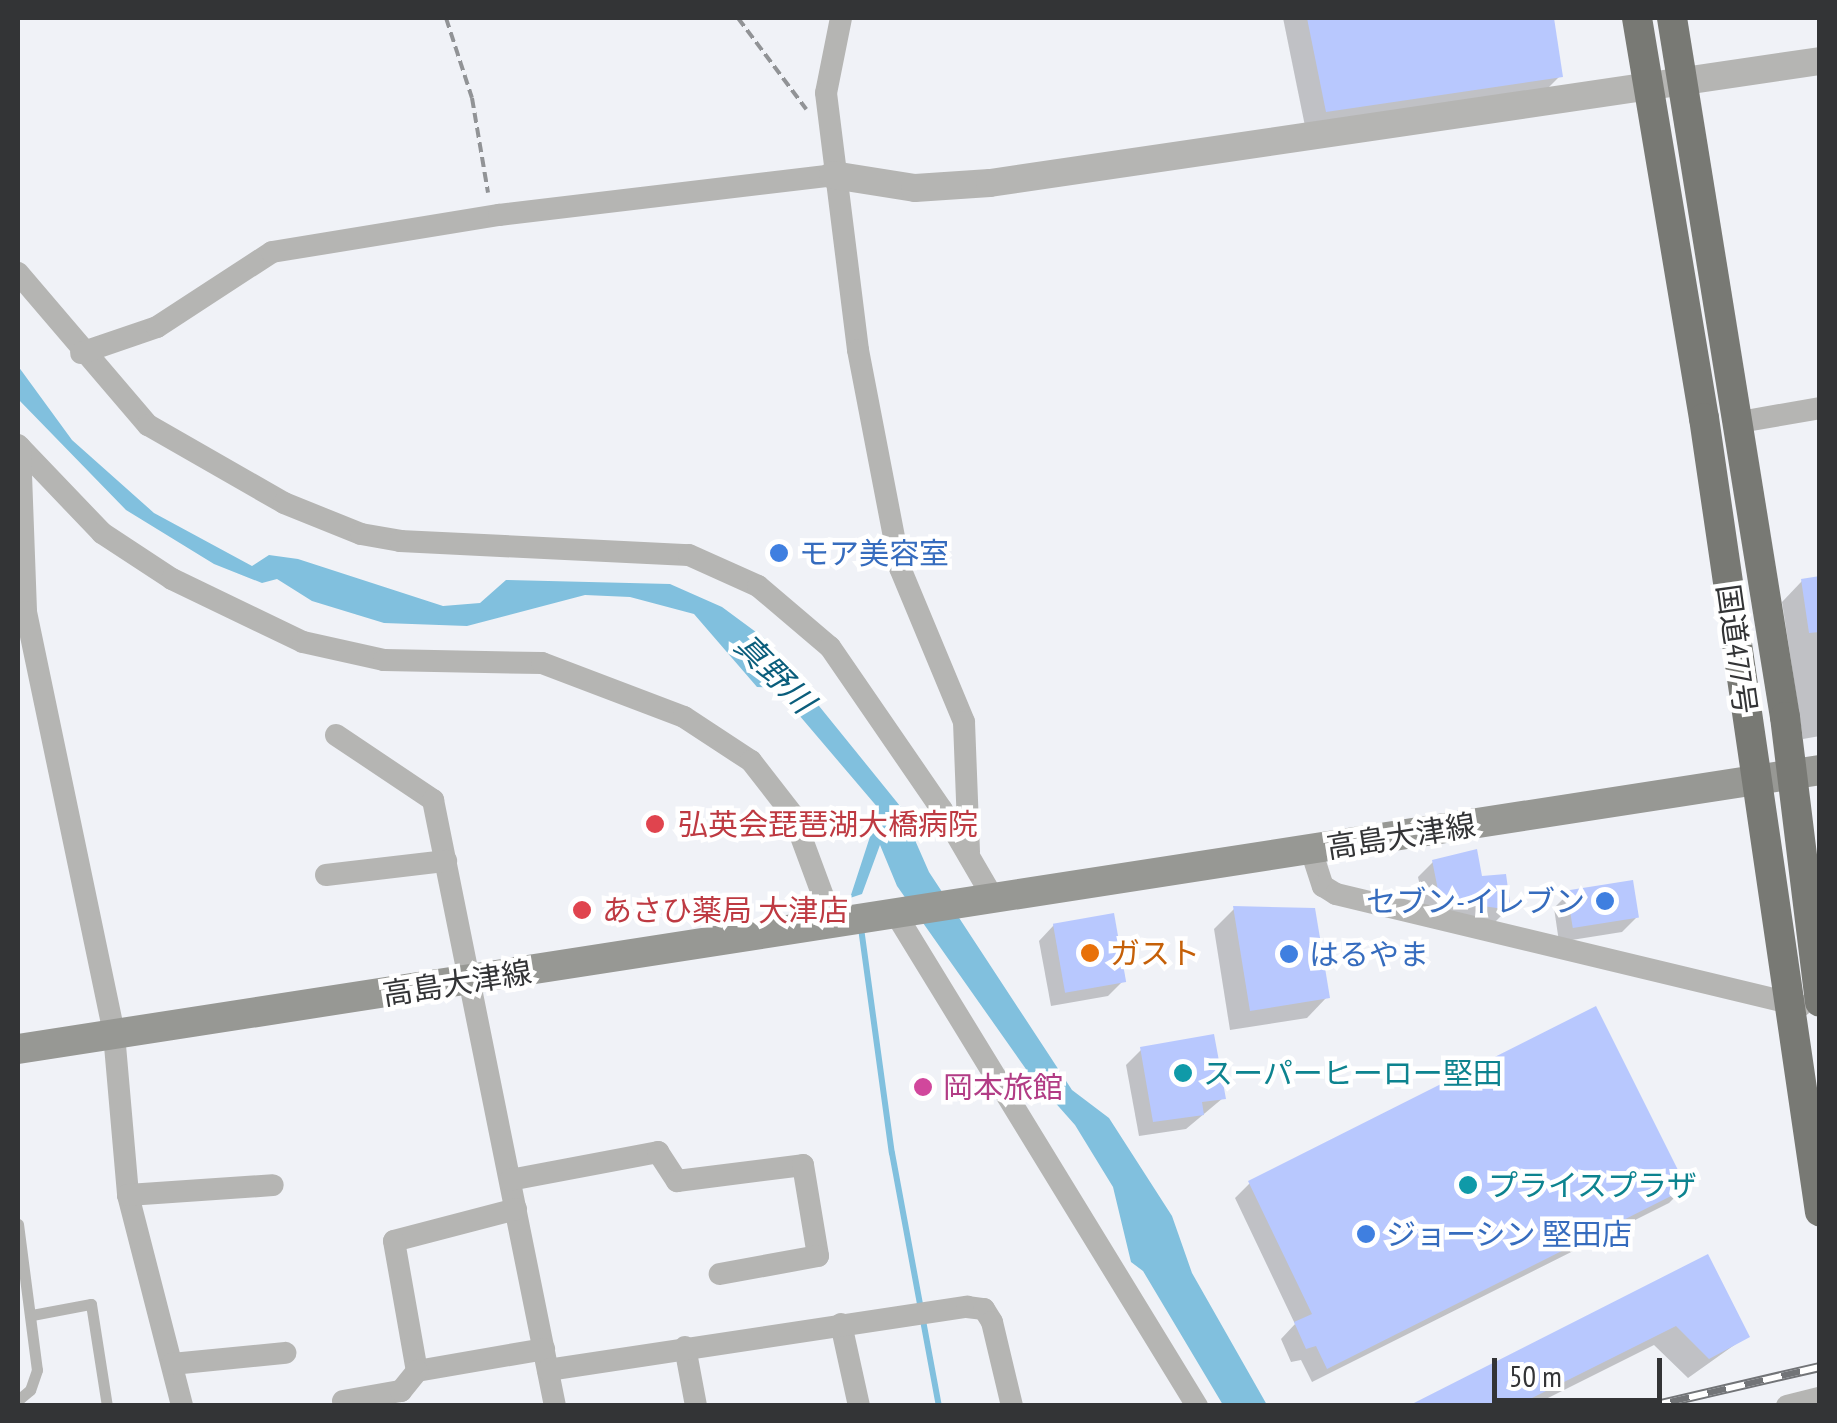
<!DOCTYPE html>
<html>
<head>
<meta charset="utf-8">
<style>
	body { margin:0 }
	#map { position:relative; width:1837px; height:1423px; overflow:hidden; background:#f0f2f7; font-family:"PT Sans Narrow","Noto Sans JP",sans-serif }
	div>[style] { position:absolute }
	.water>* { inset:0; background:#81c0de }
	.shadow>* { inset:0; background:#0003 }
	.stream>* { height:6px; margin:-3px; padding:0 3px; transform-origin:3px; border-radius:3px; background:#81c0de }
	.building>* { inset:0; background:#b8c8fe; transform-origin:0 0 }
	.path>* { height:4px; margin-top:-2px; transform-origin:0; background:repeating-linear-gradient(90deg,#919396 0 10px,transparent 0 15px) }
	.service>* { height:11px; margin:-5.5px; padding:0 5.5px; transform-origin:5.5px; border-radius:5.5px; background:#b5b5b3 }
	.minor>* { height:22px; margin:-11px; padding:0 11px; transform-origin:11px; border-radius:11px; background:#b5b5b3 }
	.tertiary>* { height:28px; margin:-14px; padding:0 14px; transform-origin:14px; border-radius:14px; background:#b5b5b3 }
	.secondary>* { height:30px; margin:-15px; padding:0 15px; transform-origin:15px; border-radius:15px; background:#979894 }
	.trunk>* { height:30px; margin:-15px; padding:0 15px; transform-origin:15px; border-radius:15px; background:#787974 }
	.rail>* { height:10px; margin-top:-5px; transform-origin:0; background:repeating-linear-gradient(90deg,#fff 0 19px,#727477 0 38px); box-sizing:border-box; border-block:2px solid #727477 }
	.dots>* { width:28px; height:28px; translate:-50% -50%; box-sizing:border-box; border:5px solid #fff; border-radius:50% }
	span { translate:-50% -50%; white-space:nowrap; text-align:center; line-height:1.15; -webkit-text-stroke:9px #fff; paint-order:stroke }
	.shop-label { font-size:30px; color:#366cbe }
	.left { translate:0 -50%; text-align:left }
	.right { translate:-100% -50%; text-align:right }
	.street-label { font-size:30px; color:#333436 }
	.health-label { font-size:30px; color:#be3a42 }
	.food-label { font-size:30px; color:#c56008 }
	.culture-label { font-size:30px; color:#0d838f }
	.hotel-label { font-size:30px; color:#b23c85 }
	.water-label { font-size:32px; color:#0b5e7c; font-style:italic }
	.frame { position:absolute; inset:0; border:20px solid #333436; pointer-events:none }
	.scale { position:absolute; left:1492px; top:1358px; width:170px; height:45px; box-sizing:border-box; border:5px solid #333436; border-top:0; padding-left:12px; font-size:30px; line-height:35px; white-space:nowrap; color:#333436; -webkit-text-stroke:8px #fff; paint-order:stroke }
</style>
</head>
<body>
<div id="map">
	<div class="water">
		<div style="clip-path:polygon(18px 366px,72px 440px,154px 513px,252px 566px,269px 555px,298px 559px,443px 606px,480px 603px,506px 580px,670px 584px,722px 607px,764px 638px,900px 806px,929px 872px,1072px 1090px,1109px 1118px,1172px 1216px,1192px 1273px,1267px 1405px,1223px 1405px,1143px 1271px,1131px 1262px,1113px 1187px,1075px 1125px,1028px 1072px,897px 886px,880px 845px,862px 894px,850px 898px,879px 809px,776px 688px,757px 687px,694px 614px,630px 597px,585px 595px,467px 626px,384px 623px,312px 601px,277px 579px,262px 583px,214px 564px,126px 510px,18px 399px)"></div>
	</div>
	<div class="shadow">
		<div style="clip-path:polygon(1283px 18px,1551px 18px,1560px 76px,1540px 96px,1306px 131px)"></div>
		<div style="clip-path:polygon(1820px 579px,1820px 736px,1803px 739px,1782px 602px,1802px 581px)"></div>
		<div style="clip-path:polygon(1433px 862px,1480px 879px,1508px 909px,1493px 924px,1426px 914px,1418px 877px)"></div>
		<div style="clip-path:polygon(1569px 893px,1637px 917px,1622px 932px,1559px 942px,1554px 908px)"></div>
		<div style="clip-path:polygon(1234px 909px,1327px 997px,1307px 1018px,1230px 1030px,1214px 929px)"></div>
		<div style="clip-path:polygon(1054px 925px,1123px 981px,1108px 996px,1051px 1006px,1039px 941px)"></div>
		<div style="clip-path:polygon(1141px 1050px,1223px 1098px,1186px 1129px,1139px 1136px,1126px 1065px)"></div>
		<div style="clip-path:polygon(1250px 1183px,1684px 1188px,1669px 1203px,1312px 1382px,1301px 1360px,1291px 1362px,1281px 1339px,1295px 1324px,1235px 1198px)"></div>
		<div style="clip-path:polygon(1707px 1258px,1747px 1336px,1688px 1378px,1654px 1345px,1532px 1406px,1414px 1406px)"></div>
	</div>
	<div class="stream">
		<div style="left:861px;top:928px;width:227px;rotate:82.2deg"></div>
		<div style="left:892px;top:1153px;width:257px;rotate:79.5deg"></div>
	</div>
	<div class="building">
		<div style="clip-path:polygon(1307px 18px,1554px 18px,1563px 77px,1326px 112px)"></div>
		<div style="clip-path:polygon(1820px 576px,1820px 632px,1809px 633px,1801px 579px)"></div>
		<div style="clip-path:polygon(1477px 849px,1482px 876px,1506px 874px,1511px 910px,1440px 900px,1432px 860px)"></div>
		<div style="left:1633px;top:880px;width:38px;height:67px;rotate:81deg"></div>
		<div style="clip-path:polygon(1233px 906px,1315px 908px,1330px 998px,1250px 1011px)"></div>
		<div style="left:1114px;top:913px;width:70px;height:62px;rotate:80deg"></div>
		<div style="clip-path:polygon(1596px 1006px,1687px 1188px,1327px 1369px,1316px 1346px,1306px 1349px,1294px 1322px,1312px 1314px,1248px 1181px)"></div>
		<div style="clip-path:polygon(1214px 1034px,1226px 1099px,1202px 1102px,1204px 1115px,1153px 1122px,1140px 1047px)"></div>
		<div style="clip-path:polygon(1708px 1254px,1750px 1337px,1709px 1359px,1676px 1326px,1516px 1406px,1408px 1406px)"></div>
	</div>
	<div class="path">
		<div style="left:446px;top:18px;width:84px;rotate:72deg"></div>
		<div style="left:472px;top:98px;width:96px;rotate:80.4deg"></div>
		<div style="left:738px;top:18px;width:114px;rotate:53.2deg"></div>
	</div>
	<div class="service">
		<div style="left:18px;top:1224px;width:147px;rotate:82.6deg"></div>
		<div style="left:37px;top:1370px;width:21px;rotate:109deg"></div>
		<div style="left:30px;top:1390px;width:16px;rotate:140deg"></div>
		<div style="left:32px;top:1315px;width:60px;rotate:-10.6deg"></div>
		<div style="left:91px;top:1304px;width:103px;rotate:81.1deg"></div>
	</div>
	<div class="minor">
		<div style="left:841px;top:18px;width:76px;rotate:101.3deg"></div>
		<div style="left:826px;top:93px;width:259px;rotate:82.9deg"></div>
		<div style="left:858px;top:350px;width:222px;rotate:79.1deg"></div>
		<div style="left:900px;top:568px;width:167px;rotate:67.4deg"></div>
		<div style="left:964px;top:722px;width:130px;rotate:87.8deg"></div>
		<div style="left:18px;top:273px;width:200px;rotate:49.5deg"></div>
		<div style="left:148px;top:425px;width:157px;rotate:29.8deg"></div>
		<div style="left:284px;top:503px;width:83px;rotate:21.9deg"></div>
		<div style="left:361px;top:534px;width:40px;rotate:10deg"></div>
		<div style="left:400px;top:541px;width:289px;rotate:2.8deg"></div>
		<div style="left:689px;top:555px;width:76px;rotate:24.2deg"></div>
		<div style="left:758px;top:586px;width:94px;rotate:40.3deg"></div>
		<div style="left:830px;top:647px;width:198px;rotate:55.5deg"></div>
		<div style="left:942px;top:810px;width:105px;rotate:59.8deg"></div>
		<div style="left:81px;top:353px;width:80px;rotate:-18.9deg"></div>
		<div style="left:157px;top:327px;width:137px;rotate:-33.1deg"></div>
		<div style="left:272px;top:252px;width:230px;rotate:-9.3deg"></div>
		<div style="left:499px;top:215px;width:336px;rotate:-6.8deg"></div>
		<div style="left:1740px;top:422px;width:81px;rotate:-9.9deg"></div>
		<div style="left:18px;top:445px;width:122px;rotate:46.3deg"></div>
		<div style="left:102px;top:533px;width:84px;rotate:33.3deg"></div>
		<div style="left:172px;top:579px;width:145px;rotate:25.7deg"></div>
		<div style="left:303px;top:642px;width:83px;rotate:12.5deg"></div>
		<div style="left:384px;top:660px;width:158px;rotate:1.1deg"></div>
		<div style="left:542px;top:663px;width:152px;rotate:20.8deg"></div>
		<div style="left:684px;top:717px;width:80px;rotate:33.3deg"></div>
		<div style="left:751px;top:761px;width:68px;rotate:52.1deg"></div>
		<div style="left:793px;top:815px;width:118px;rotate:69.7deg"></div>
		<div style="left:20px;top:447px;width:165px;rotate:87.9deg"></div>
		<div style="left:26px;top:612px;width:431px;rotate:78.2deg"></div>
		<div style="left:114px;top:1034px;width:162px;rotate:85deg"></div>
		<div style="left:128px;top:1195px;width:218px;rotate:75.6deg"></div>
		<div style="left:336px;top:735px;width:117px;rotate:33.8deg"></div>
		<div style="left:433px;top:800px;width:618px;rotate:78.62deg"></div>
		<div style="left:1311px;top:850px;width:38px;rotate:72deg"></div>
		<div style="left:1323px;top:886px;width:15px;rotate:32deg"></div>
		<div style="left:1336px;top:894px;width:478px;rotate:13.5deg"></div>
		<div style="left:326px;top:875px;width:121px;rotate:-6.7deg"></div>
		<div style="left:897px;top:916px;width:575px;rotate:58.52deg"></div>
		<div style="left:510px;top:1180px;width:151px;rotate:-10.7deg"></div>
		<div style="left:658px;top:1152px;width:35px;rotate:57deg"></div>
		<div style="left:677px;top:1181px;width:127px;rotate:-7.2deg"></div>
		<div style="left:803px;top:1165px;width:92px;rotate:80.6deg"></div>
		<div style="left:818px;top:1256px;width:100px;rotate:169.6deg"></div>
		<div style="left:128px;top:1195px;width:145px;rotate:-3.9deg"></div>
		<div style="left:516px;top:1209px;width:126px;rotate:165.3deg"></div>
		<div style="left:394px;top:1241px;width:132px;rotate:80deg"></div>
		<div style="left:417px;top:1371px;width:129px;rotate:-9.8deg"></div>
		<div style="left:841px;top:1324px;width:84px;rotate:77.6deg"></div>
		<div style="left:685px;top:1347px;width:60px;rotate:79.4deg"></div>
		<div style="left:172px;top:1364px;width:114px;rotate:-5.6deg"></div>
		<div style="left:548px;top:1370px;width:424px;rotate:-8.6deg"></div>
		<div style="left:967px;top:1307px;width:17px;rotate:7deg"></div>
		<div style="left:984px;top:1309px;width:15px;rotate:58deg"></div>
		<div style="left:992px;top:1322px;width:86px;rotate:76.6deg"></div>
		<div style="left:343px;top:1401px;width:59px;rotate:-9.8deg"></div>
		<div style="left:401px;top:1391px;width:26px;rotate:-51deg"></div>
		<div style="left:1787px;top:1406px;width:34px;rotate:-14deg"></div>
	</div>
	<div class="tertiary">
		<div style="left:833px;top:175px;width:83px;rotate:9deg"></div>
		<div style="left:915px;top:188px;width:75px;rotate:-3.8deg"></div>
		<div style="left:990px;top:183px;width:839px;rotate:-8.36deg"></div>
	</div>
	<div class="secondary">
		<div style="left:18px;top:1049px;width:1823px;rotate:-8.8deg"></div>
	</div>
	<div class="trunk">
		<div style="left:1637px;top:18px;width:406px;rotate:80.5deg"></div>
		<div style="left:1704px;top:418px;width:802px;rotate:81.69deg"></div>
		<div style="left:1672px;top:18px;width:708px;rotate:80.82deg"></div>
		<div style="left:1785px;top:717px;width:287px;rotate:83deg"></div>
	</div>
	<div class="rail">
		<div style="left:1652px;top:1406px;width:172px;rotate:-13.1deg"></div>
	</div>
	<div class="dots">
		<div style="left:779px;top:553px;background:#3f7fe0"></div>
		<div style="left:655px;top:824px;background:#e0444e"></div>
		<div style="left:1605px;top:901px;background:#3f7fe0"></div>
		<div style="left:582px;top:910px;background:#e0444e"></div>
		<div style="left:1090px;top:953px;background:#e8710a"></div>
		<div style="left:1289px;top:954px;background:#3f7fe0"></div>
		<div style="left:1183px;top:1073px;background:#0f9aa8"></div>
		<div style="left:923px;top:1087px;background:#d1479c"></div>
		<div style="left:1468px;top:1185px;background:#0f9aa8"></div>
		<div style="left:1366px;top:1234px;background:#3f7fe0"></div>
	</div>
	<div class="shop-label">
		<span class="left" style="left:799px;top:553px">モア美容室</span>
		<span class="right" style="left:1585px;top:901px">セブン-イレブン</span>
		<span class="left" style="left:1309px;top:954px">はるやま</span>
		<span class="left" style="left:1386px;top:1234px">ジョーシン 堅田店</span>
	</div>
	<div class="street-label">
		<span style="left:1737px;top:649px;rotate:82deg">国道477号</span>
		<span style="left:1401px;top:836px;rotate:-9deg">高島大津線</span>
		<span style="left:457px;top:983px;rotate:-9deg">高島大津線</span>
	</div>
	<div class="health-label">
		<span class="left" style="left:678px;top:824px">弘英会琵琶湖大橋病院</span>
		<span class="left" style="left:602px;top:910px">あさひ薬局 大津店</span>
	</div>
	<div class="food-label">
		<span class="left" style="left:1110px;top:953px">ガスト</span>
	</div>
	<div class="culture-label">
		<span class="left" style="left:1203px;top:1073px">スーパーヒーロー堅田</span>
		<span class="left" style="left:1488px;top:1185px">プライスプラザ</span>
	</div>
	<div class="hotel-label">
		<span class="left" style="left:943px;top:1087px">岡本旅館</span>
	</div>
	<div class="water-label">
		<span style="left:775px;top:673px;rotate:45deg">真野川</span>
	</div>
	<div class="frame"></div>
	<div class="scale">50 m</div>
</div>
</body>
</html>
